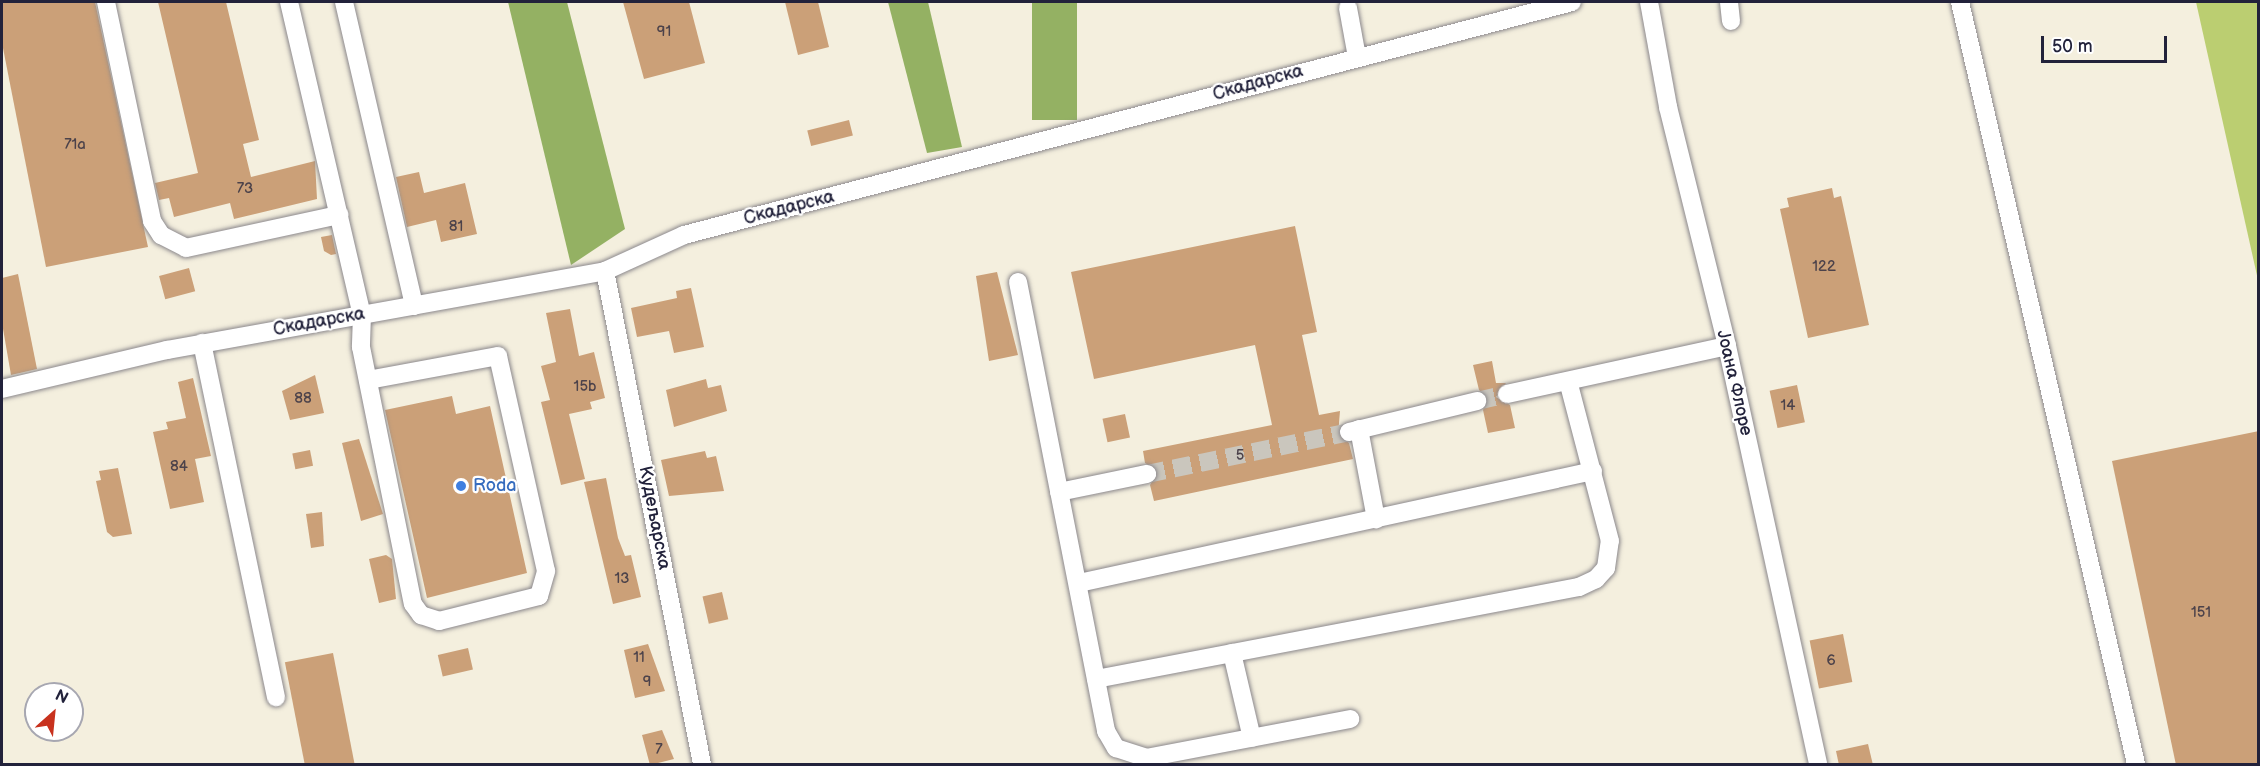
<!DOCTYPE html>
<html>
<head>
<meta charset="utf-8">
<style>
	body { margin:0 }
	#map { position:relative; width:2260px; height:766px; overflow:hidden; background:#f4efde; font-family:"Balsamiq Sans",sans-serif }
	div>[style] { position:absolute }
	.green>* { inset:0; background:#bbce71 }
	.forest>* { inset:0; background:#94b163; transform-origin:0 0 }
	.building>* { inset:0; background:#cba078; transform-origin:0 0 }
	.minor-tunnel>* { height:18px; margin-top:-9px; transform-origin:0; background:repeating-linear-gradient(90deg,#cac6bd 0 18px,transparent 0 27px) }
	.roads { filter:drop-shadow(0 0 2px #8b888c) drop-shadow(0 0 2px #8b888c) }
	.minor>* { height:18px; margin:-9px; padding:0 9px; transform-origin:9px; border-radius:9px; background:#fff }
	.dots>* { width:16px; height:16px; translate:-50% -50%; box-sizing:border-box; border:3px solid #fff; border-radius:50% }
	span { translate:-50% -50%; white-space:nowrap; text-align:center; line-height:1.15; -webkit-text-stroke:4.5px #fff; paint-order:stroke }
	.number-label { font-size:15px; color:#4c424a }
	.number-label span { -webkit-text-stroke-width:0 }
	.street-label { font-size:18px; color:#22223b }
	.shop-label { font-size:18px; color:#366cbe }
	.left { translate:0 -50%; text-align:left }
	.frame { position:absolute; inset:0; border:3px solid #22223b; pointer-events:none }
	.north { position:absolute; left:24px; top:682px; width:60px; height:60px; box-sizing:border-box; background:#fff; border:2px solid #a7a7b1; border-radius:50%; rotate:27deg; font-size:16px; font-weight:700; line-height:24px; text-align:center; color:#22223b }
	.north::after { content:''; display:block; margin:auto; width:21px; height:27px; background:#c8321e; clip-path:polygon(50% 0,100% 100%,50% 72%,0 100%) }
	.scale { position:absolute; left:2041px; top:36px; width:126px; height:27px; box-sizing:border-box; border:3px solid #22223b; border-top:0; padding-left:8px; font-size:18px; line-height:21px; white-space:nowrap; color:#22223b; -webkit-text-stroke:4px #fff; paint-order:stroke }
</style>
</head>
<body>
<div id="map">
	<div class="green">
		<div style="clip-path:polygon(2196px 2px,2258px 2px,2258px 280px)"></div>
	</div>
	<div class="forest">
		<div style="clip-path:polygon(508px 2px,567px 2px,625px 229px,571px 265px)"></div>
		<div style="clip-path:polygon(888px 2px,928px 2px,962px 147px,927px 153px)"></div>
		<div style="left:1032px;top:2px;width:45px;height:118px"></div>
	</div>
	<div class="building">
		<div style="clip-path:polygon(2px 2px,95px 2px,148px 247px,46px 267px,2px 43px)"></div>
		<div style="clip-path:polygon(158px 2px,226px 2px,259px 140px,243px 144px,251px 177px,315px 161px,317px 199px,234px 219px,230px 203px,174px 217px,169px 198px,159px 200px,155px 183px,198px 173px)"></div>
		<div style="clip-path:polygon(623px 2px,689px 2px,705px 63px,644px 79px)"></div>
		<div style="clip-path:polygon(785px 2px,818px 2px,829px 47px,798px 55px)"></div>
		<div style="left:849px;top:120px;width:16px;height:43px;rotate:76deg"></div>
		<div style="clip-path:polygon(419px 172px,424px 193px,465px 183px,477px 234px,441px 242px,436px 220px,407px 227px,396px 177px)"></div>
		<div style="clip-path:polygon(1832px 188px,1834px 198px,1841px 196px,1869px 325px,1808px 338px,1780px 209px,1789px 207px,1787px 198px)"></div>
		<div style="clip-path:polygon(1295px 226px,1317px 332px,1302px 335px,1319px 415px,1340px 411px,1338px 435px,1349px 443px,1353px 459px,1154px 501px,1150px 485px,1158px 471px,1145px 463px,1143px 451px,1272px 425px,1255px 345px,1094px 379px,1071px 272px)"></div>
		<div style="clip-path:polygon(332px 235px,336px 254px,331px 255px,324px 251px,321px 237px)"></div>
		<div style="left:189px;top:268px;width:24px;height:31px;rotate:75deg"></div>
		<div style="clip-path:polygon(997px 272px,1018px 355px,989px 361px,976px 276px)"></div>
		<div style="clip-path:polygon(18px 274px,37px 369px,11px 375px,2px 323px,2px 278px)"></div>
		<div style="clip-path:polygon(691px 288px,704px 347px,674px 353px,669px 331px,637px 337px,631px 308px,677px 298px,676px 291px)"></div>
		<div style="clip-path:polygon(570px 309px,579px 356px,594px 352px,605px 398px,590px 402px,592px 409px,569px 414px,585px 479px,561px 485px,541px 402px,550px 400px,541px 366px,556px 362px,546px 313px)"></div>
		<div style="clip-path:polygon(1492px 361px,1496px 383px,1506px 383px,1496px 397px,1510px 405px,1515px 428px,1488px 433px,1483px 410px,1488px 399px,1479px 390px,1473px 365px)"></div>
		<div style="clip-path:polygon(315px 375px,324px 413px,290px 420px,282px 391px)"></div>
		<div style="clip-path:polygon(193px 378px,211px 456px,195px 459px,204px 502px,170px 509px,153px 432px,168px 429px,166px 422px,186px 418px,178px 382px)"></div>
		<div style="clip-path:polygon(706px 379px,708px 388px,721px 385px,727px 411px,674px 427px,666px 390px)"></div>
		<div style="left:1797px;top:385px;width:38px;height:28px;rotate:78deg"></div>
		<div style="clip-path:polygon(452px 396px,456px 414px,490px 406px,527px 573px,427px 598px,385px 410px)"></div>
		<div style="left:1125px;top:414px;width:24px;height:23px;rotate:78deg"></div>
		<div style="clip-path:polygon(2259px 431px,2259px 765px,2176px 765px,2112px 461px)"></div>
		<div style="clip-path:polygon(359px 439px,383px 514px,361px 521px,342px 443px)"></div>
		<div style="left:310px;top:450px;width:16px;height:18px;rotate:79deg"></div>
		<div style="clip-path:polygon(705px 451px,707px 458px,716px 456px,724px 491px,669px 496px,661px 460px)"></div>
		<div style="clip-path:polygon(118px 468px,132px 534px,113px 537px,107px 532px,96px 481px,101px 480px,99px 471px)"></div>
		<div style="clip-path:polygon(606px 478px,618px 538px,625px 556px,631px 555px,641px 597px,613px 604px,584px 482px)"></div>
		<div style="clip-path:polygon(322px 512px,324px 546px,311px 548px,306px 514px)"></div>
		<div style="clip-path:polygon(386px 555px,392px 559px,396px 599px,379px 603px,369px 559px)"></div>
		<div style="left:722px;top:592px;width:28px;height:20px;rotate:77deg"></div>
		<div style="left:1843px;top:634px;width:49px;height:34px;rotate:79deg"></div>
		<div style="clip-path:polygon(648px 644px,665px 691px,635px 698px,624px 650px)"></div>
		<div style="left:468px;top:648px;width:22px;height:31px;rotate:77deg"></div>
		<div style="left:333px;top:653px;width:114px;height:49px;rotate:79deg"></div>
		<div style="clip-path:polygon(662px 730px,674px 759px,650px 765px,642px 735px)"></div>
		<div style="clip-path:polygon(1868px 744px,1873px 765px,1839px 765px,1836px 751px)"></div>
	</div>
	<div class="minor-tunnel">
		<div style="left:1477px;top:401px;width:31px;rotate:-13deg"></div>
		<div style="left:1147px;top:474px;width:206px;rotate:-11.7deg"></div>
	</div>
	<div class="roads">
		<div class="minor">
			<div style="left:106px;top:2px;width:224px;rotate:78.1deg"></div>
			<div style="left:152px;top:221px;width:17px;rotate:57deg"></div>
			<div style="left:161px;top:235px;width:28px;rotate:27deg"></div>
			<div style="left:186px;top:248px;width:157px;rotate:-12.2deg"></div>
			<div style="left:289px;top:2px;width:321px;rotate:76.9deg"></div>
			<div style="left:362px;top:315px;width:32px;rotate:92deg"></div>
			<div style="left:361px;top:347px;width:262px;rotate:78.6deg"></div>
			<div style="left:413px;top:604px;width:14px;rotate:54deg"></div>
			<div style="left:421px;top:615px;width:19px;rotate:18deg"></div>
			<div style="left:439px;top:621px;width:103px;rotate:-14deg"></div>
			<div style="left:539px;top:596px;width:26px;rotate:-74deg"></div>
			<div style="left:546px;top:571px;width:220px;rotate:-102.6deg"></div>
			<div style="left:498px;top:356px;width:132px;rotate:169.5deg"></div>
			<div style="left:344px;top:2px;width:312px;rotate:77deg"></div>
			<div style="left:1649px;top:2px;width:107px;rotate:79.7deg"></div>
			<div style="left:1668px;top:107px;width:246px;rotate:76.1deg"></div>
			<div style="left:1727px;top:346px;width:428px;rotate:77.7deg"></div>
			<div style="left:1729px;top:2px;width:19px;rotate:84deg"></div>
			<div style="left:1960px;top:2px;width:782px;rotate:76.99deg"></div>
			<div style="left:1348px;top:8px;width:50px;rotate:79.6deg"></div>
			<div style="left:605px;top:271px;width:502px;rotate:78.87deg"></div>
			<div style="left:1018px;top:282px;width:458px;rotate:78.9deg"></div>
			<div style="left:1106px;top:731px;width:20px;rotate:60deg"></div>
			<div style="left:1116px;top:748px;width:32px;rotate:18deg"></div>
			<div style="left:1146px;top:758px;width:208px;rotate:-10.8deg"></div>
			<div style="left:202px;top:343px;width:362px;rotate:78.2deg"></div>
			<div style="left:2px;top:389px;width:170px;rotate:-13.3deg"></div>
			<div style="left:167px;top:350px;width:445px;rotate:-10.2deg"></div>
			<div style="left:605px;top:271px;width:87px;rotate:-24.5deg"></div>
			<div style="left:684px;top:235px;width:918px;rotate:-14.7deg"></div>
			<div style="left:1507px;top:394px;width:225px;rotate:-12.3deg"></div>
			<div style="left:1359px;top:429px;width:92px;rotate:79.3deg"></div>
			<div style="left:1349px;top:432px;width:132px;rotate:-13.6deg"></div>
			<div style="left:1059px;top:492px;width:90px;rotate:-11.6deg"></div>
			<div style="left:1079px;top:583px;width:526px;rotate:-12.29deg"></div>
			<div style="left:1232px;top:653px;width:87px;rotate:76.8deg"></div>
			<div style="left:1096px;top:679px;width:492px;rotate:-10.8deg"></div>
			<div style="left:1579px;top:587px;width:19px;rotate:-25deg"></div>
			<div style="left:1596px;top:579px;width:15px;rotate:-48deg"></div>
			<div style="left:1606px;top:568px;width:27px;rotate:-82deg"></div>
			<div style="left:1610px;top:541px;width:165px;rotate:-104.7deg"></div>
		</div>
	</div>
	<div class="dots">
		<div style="left:461px;top:486px;background:#3f7fe0"></div>
	</div>
	<div class="number-label">
		<span style="left:664px;top:32px">91</span>
		<span style="left:75px;top:145px">71a</span>
		<span style="left:245px;top:189px">73</span>
		<span style="left:456px;top:227px">81</span>
		<span style="left:1824px;top:267px">122</span>
		<span style="left:585px;top:387px">15b</span>
		<span style="left:303px;top:399px">88</span>
		<span style="left:1788px;top:406px">14</span>
		<span style="left:1240px;top:456px">5</span>
		<span style="left:179px;top:467px">84</span>
		<span style="left:622px;top:579px">13</span>
		<span style="left:2201px;top:613px">151</span>
		<span style="left:639px;top:658px">11</span>
		<span style="left:1831px;top:661px">6</span>
		<span style="left:647px;top:682px">9</span>
		<span style="left:659px;top:750px">7</span>
	</div>
	<div class="street-label">
		<span style="left:1258px;top:83px;rotate:-15deg">Скадарска</span>
		<span style="left:789px;top:208px;rotate:-14deg">Скадарска</span>
		<span style="left:319px;top:322px;rotate:-10deg">Скадарска</span>
		<span style="left:1734px;top:383px;rotate:77deg">Јоана Флоре</span>
		<span style="left:654px;top:518px;rotate:79deg">Кудељарска</span>
	</div>
	<div class="shop-label">
		<span class="left" style="left:473px;top:486px">Roda</span>
	</div>
	<div class="frame"></div>
	<div class="north">N</div>
	<div class="scale">50 m</div>
</div>
</body>
</html>
